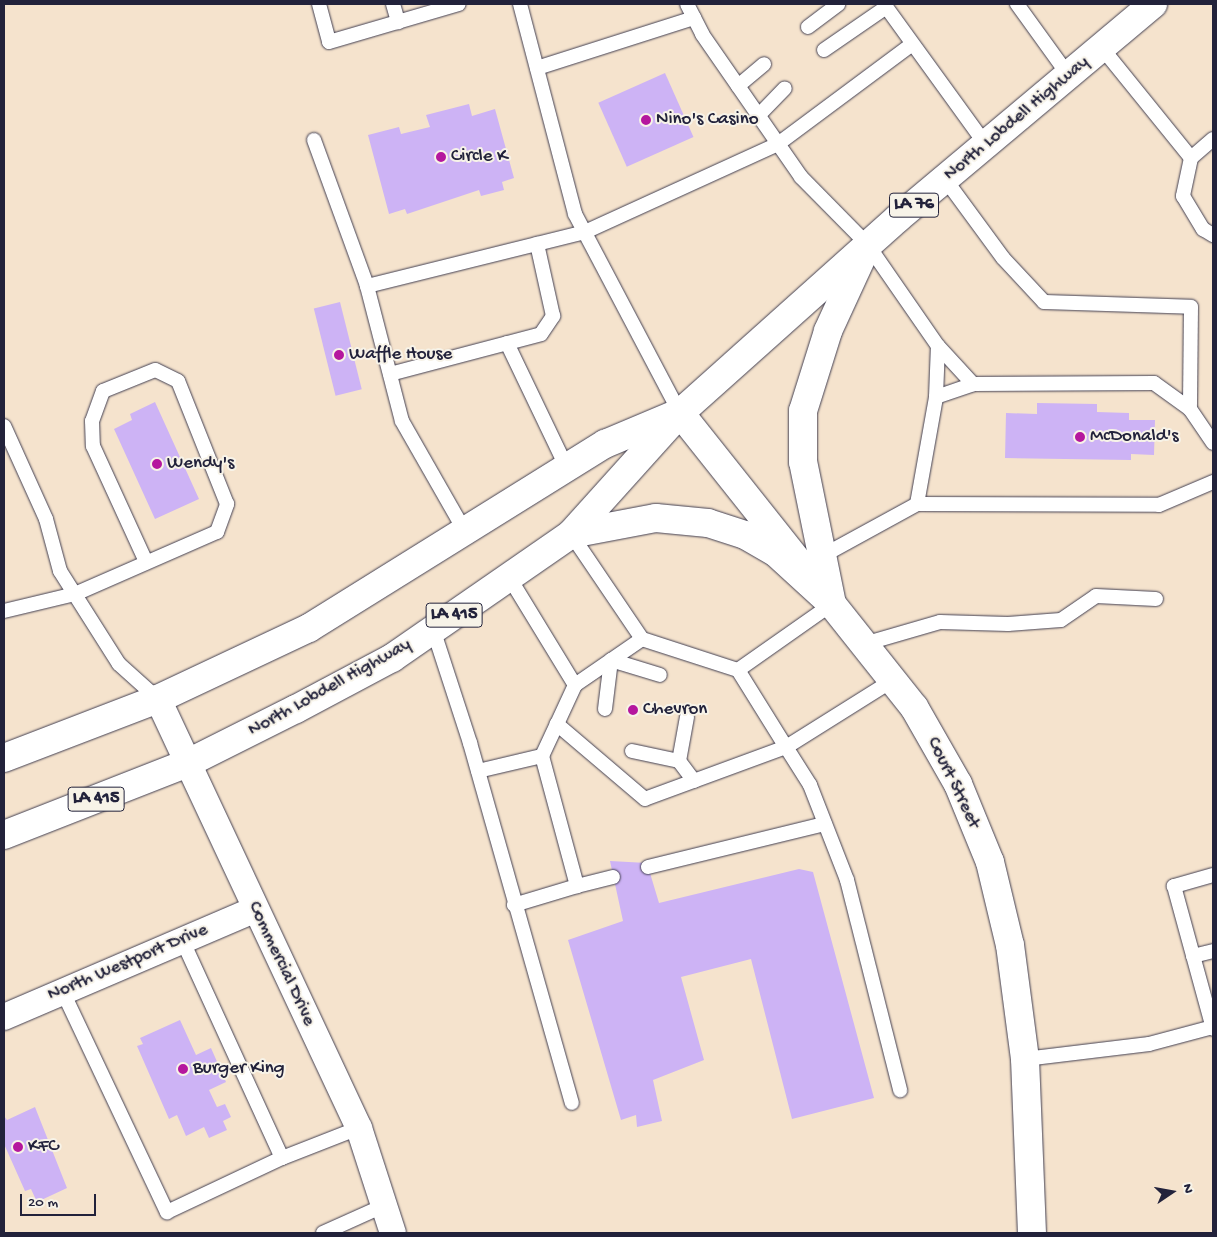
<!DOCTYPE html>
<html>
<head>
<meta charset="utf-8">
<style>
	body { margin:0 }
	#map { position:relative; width:1217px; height:1237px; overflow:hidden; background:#f5e3cd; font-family:"Gochi Hand",sans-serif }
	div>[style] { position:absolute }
	.building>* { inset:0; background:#cdb3f5; transform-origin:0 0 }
	.roads { filter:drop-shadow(0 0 1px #423f51) drop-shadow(0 0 1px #423f51) }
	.service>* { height:14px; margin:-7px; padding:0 7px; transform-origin:7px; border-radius:7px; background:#fff }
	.minor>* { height:26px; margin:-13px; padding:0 13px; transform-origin:13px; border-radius:13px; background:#fff }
	.secondary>* { height:28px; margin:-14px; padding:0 14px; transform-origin:14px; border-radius:14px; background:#fff }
	.trunk>* { height:28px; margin:-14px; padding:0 14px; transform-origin:14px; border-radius:14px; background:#fff }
	.dots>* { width:14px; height:14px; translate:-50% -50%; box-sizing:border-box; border:2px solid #f7f3e8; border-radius:50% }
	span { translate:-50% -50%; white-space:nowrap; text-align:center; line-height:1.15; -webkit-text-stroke:4px #f7f3e8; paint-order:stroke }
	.shield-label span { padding:1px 4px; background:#f7f3e8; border:1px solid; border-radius:4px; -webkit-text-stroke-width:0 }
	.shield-label { font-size:18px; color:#22223b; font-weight:700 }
	.street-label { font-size:19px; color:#22223b }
	.poi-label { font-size:19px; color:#22223b }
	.left { translate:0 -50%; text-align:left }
	.frame { position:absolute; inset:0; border:5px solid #22223b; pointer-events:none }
	.north { position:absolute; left:1147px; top:1167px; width:50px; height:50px; -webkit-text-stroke:4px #f7f3e8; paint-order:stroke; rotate:78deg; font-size:14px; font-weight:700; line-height:20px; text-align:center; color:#22223b }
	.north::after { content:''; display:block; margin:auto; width:18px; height:22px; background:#22223b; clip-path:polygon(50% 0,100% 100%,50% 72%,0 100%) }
	.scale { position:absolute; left:20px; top:1194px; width:76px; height:22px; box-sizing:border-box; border:2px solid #22223b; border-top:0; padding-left:6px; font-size:15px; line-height:18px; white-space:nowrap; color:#22223b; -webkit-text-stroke:4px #f7f3e8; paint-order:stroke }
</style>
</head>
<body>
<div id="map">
	<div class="building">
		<div style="left:665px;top:73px;width:70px;height:73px;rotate:66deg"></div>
		<div style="clip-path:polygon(469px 104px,472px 116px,495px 109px,514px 178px,502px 182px,504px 190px,481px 196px,479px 190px,407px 214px,405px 209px,389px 214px,368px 135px,399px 127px,401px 134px,430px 127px,426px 115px)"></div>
		<div style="left:340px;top:302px;width:90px;height:27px;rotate:76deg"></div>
		<div style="clip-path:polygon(155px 402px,199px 499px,155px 519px,114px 429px,132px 420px,130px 414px)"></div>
		<div style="clip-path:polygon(1037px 403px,1097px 404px,1097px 412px,1129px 413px,1129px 420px,1155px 420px,1154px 455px,1131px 454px,1131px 460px,1005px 458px,1006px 413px,1037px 414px)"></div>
		<div style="clip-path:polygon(610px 861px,647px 863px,659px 903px,799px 869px,813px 872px,874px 1098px,792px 1119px,751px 959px,681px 977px,704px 1060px,653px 1080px,662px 1121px,637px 1127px,636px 1115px,621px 1120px,568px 940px,623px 921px)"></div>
		<div style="clip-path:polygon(180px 1020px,196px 1055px,211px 1048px,226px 1082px,209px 1090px,217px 1107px,225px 1104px,231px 1117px,223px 1121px,227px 1130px,209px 1138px,204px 1127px,186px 1136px,177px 1115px,169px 1119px,137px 1046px,143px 1044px,140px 1038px)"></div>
		<div style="clip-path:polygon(35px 1107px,67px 1188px,37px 1202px,31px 1189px,25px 1191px,4px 1144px,4px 1116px,7px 1120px)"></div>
	</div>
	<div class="roads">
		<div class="service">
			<div style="left:319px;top:4px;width:39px;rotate:75deg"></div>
			<div style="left:329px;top:42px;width:135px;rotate:-16.3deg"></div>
			<div style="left:393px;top:4px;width:19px;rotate:74deg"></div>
			<div style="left:520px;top:4px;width:217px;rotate:75.3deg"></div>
			<div style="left:575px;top:214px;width:225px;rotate:62.2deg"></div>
			<div style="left:687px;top:4px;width:34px;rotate:63deg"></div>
			<div style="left:702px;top:34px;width:174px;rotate:55.3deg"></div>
			<div style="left:801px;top:177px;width:95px;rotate:45.4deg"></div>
			<div style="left:868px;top:245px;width:123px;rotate:55.3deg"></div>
			<div style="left:938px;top:346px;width:52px;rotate:47.4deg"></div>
			<div style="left:973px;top:384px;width:181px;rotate:-0.3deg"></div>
			<div style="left:1154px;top:383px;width:44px;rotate:35.8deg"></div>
			<div style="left:1190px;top:409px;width:41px;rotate:55.9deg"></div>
			<div style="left:884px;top:4px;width:174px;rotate:54.1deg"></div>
			<div style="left:1017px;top:4px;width:89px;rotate:54.2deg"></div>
			<div style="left:808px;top:27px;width:38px;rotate:-37deg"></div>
			<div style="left:1102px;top:48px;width:141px;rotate:51deg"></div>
			<div style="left:1191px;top:158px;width:29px;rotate:-41deg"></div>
			<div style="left:824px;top:50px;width:74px;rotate:-34.5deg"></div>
			<div style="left:537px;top:68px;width:165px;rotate:-17.7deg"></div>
			<div style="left:738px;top:86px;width:34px;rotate:-40deg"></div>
			<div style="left:759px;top:115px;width:37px;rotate:-46deg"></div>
			<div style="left:314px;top:140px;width:155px;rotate:70deg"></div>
			<div style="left:367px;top:286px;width:139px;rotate:75.5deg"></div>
			<div style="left:402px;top:421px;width:129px;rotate:60.3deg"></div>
			<div style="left:1191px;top:158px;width:39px;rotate:102deg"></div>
			<div style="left:1183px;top:196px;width:39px;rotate:59deg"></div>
			<div style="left:1203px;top:229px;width:12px;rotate:31deg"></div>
			<div style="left:945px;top:179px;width:98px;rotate:53.7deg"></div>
			<div style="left:1003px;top:258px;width:60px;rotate:47deg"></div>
			<div style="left:1044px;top:302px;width:147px;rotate:1.9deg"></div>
			<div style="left:1191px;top:307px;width:102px;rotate:90.6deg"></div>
			<div style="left:367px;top:286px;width:225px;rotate:-13.9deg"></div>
			<div style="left:585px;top:232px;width:212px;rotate:-24.5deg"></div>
			<div style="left:778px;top:144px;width:167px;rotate:-36.7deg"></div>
			<div style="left:507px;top:343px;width:139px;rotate:64.4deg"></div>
			<div style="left:390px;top:374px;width:156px;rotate:-14.8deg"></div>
			<div style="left:541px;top:334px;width:22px;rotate:-56deg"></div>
			<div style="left:553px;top:316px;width:74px;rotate:-102.5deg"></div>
			<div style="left:936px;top:397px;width:51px;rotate:-87.8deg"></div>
			<div style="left:4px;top:426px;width:102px;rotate:65.7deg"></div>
			<div style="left:46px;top:519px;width:54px;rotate:74.9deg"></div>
			<div style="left:60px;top:571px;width:110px;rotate:57.6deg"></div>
			<div style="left:119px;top:664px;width:52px;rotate:41.9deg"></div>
			<div style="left:917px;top:504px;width:109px;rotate:-79.9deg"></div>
			<div style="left:936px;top:397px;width:39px;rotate:-19deg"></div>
			<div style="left:571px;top:534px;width:127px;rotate:55.9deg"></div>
			<div style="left:824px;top:555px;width:106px;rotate:-28.7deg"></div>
			<div style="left:917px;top:504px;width:242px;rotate:0.2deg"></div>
			<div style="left:1159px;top:505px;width:59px;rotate:-23.1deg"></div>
			<div style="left:509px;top:577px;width:127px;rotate:58.6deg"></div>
			<div style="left:4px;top:611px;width:73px;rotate:-13.5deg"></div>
			<div style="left:75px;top:594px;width:155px;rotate:-23.6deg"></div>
			<div style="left:217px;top:532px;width:30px;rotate:-70deg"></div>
			<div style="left:227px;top:504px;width:132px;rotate:-111.7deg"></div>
			<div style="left:178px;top:381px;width:25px;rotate:-154deg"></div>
			<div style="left:155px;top:370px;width:56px;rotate:158deg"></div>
			<div style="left:103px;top:391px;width:32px;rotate:110deg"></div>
			<div style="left:92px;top:421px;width:25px;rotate:88deg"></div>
			<div style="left:93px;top:446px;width:128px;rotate:65.4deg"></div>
			<div style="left:433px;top:629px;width:120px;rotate:72deg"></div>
			<div style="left:470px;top:743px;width:374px;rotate:74.2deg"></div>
			<div style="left:864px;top:644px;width:79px;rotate:-16.1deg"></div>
			<div style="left:940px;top:622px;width:68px;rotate:1.7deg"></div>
			<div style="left:1008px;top:624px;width:53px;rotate:-4.3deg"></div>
			<div style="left:1061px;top:620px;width:42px;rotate:-34.4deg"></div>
			<div style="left:1096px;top:596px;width:60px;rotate:2.9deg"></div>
			<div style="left:738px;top:670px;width:115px;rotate:-35.1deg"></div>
			<div style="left:893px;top:680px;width:126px;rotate:147.9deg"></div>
			<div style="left:786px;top:747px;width:45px;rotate:57.7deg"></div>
			<div style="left:810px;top:785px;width:102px;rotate:68.7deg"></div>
			<div style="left:847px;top:880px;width:217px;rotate:75.8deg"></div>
			<div style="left:605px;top:709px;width:49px;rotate:-83deg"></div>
			<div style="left:611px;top:660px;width:51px;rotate:17deg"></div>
			<div style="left:632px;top:751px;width:48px;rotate:12deg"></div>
			<div style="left:679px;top:761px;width:45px;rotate:-79.7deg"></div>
			<div style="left:542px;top:756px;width:35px;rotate:-65deg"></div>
			<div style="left:557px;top:724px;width:43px;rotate:-65.2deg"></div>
			<div style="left:575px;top:685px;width:81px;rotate:-34.5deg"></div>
			<div style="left:642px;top:639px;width:101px;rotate:17.9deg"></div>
			<div style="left:738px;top:670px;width:91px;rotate:58.1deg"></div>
			<div style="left:786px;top:747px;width:150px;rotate:159.8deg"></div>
			<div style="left:645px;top:799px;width:116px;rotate:-139.6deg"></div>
			<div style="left:679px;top:761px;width:25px;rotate:53deg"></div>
			<div style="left:478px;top:771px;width:66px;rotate:-13.2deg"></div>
			<div style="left:542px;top:756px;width:135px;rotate:74.9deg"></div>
			<div style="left:577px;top:886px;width:66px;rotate:163.2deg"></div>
			<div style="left:648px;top:867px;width:182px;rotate:-13.7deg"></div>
			<div style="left:1213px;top:875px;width:41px;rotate:164.2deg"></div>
			<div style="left:1174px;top:886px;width:148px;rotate:74.7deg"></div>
			<div style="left:577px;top:886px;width:37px;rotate:-14deg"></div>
			<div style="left:1193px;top:956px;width:21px;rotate:-14deg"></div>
			<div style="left:62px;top:990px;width:246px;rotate:64.7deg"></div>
			<div style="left:167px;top:1212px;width:127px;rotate:-25.2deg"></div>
			<div style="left:282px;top:1158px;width:240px;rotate:-114.6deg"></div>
			<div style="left:1025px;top:1059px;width:125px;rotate:-6.9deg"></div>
			<div style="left:1149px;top:1044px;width:66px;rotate:-14.9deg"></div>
			<div style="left:282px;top:1158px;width:83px;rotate:-21.3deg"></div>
			<div style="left:323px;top:1233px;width:68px;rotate:-24.3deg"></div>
		</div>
		<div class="minor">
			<div style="left:158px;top:699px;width:474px;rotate:64.9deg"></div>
			<div style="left:359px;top:1128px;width:110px;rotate:72.1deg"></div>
			<div style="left:4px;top:1017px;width:272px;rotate:-23.2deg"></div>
		</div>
		<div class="secondary">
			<div style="left:680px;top:413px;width:376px;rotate:51.5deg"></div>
			<div style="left:914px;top:707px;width:89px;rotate:60.3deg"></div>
			<div style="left:958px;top:784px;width:84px;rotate:67.7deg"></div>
			<div style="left:990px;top:862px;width:85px;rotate:76.5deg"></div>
			<div style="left:1010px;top:945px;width:115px;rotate:82.5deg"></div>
			<div style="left:1025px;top:1059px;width:174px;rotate:87.7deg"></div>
		</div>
		<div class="trunk">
			<div style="left:571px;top:534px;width:86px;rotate:-10.7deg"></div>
			<div style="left:656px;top:518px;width:52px;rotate:5.5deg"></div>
			<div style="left:708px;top:523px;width:39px;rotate:18deg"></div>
			<div style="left:745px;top:535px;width:34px;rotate:30deg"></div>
			<div style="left:775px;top:552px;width:77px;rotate:42.4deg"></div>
			<div style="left:832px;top:604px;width:145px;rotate:-101.5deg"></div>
			<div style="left:803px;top:462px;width:51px;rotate:-90deg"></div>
			<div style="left:803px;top:411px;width:84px;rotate:-72.6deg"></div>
			<div style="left:828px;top:331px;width:81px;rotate:-65.3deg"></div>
			<div style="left:4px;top:758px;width:165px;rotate:-21deg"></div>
			<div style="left:158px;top:699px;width:167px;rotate:-25.2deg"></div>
			<div style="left:309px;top:628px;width:349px;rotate:-31.9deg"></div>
			<div style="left:605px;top:444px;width:75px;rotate:-22.8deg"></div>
			<div style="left:4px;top:835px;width:198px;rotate:-21.4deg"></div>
			<div style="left:188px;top:763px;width:121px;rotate:-26.6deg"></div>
			<div style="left:296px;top:709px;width:109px;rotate:-28deg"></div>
			<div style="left:392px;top:658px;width:218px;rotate:-34.7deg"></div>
			<div style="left:571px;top:534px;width:163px;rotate:-48deg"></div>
			<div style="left:680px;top:413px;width:292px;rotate:-41.8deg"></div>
			<div style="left:898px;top:218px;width:333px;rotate:-40deg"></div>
		</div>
	</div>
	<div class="dots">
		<div style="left:646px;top:120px;background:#b5179e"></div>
		<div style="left:441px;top:157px;background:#b5179e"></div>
		<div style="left:339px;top:355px;background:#b5179e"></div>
		<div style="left:1080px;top:437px;background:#b5179e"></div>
		<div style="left:157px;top:464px;background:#b5179e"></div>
		<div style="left:633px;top:710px;background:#b5179e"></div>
		<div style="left:183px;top:1069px;background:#b5179e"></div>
		<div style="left:18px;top:1147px;background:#b5179e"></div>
	</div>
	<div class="shield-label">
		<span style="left:914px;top:205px">LA 76</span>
		<span style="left:454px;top:615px">LA 415</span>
		<span style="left:96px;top:799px">LA 415</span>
	</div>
	<div class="street-label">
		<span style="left:1017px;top:119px;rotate:-40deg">North Lobdell Highway</span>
		<span style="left:330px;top:688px;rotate:-29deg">North Lobdell Highway</span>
		<span style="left:953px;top:783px;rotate:64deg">Court Street</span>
		<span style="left:128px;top:963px;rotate:-23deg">North Westport Drive</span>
		<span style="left:281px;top:964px;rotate:65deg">Commercial Drive</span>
	</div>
	<div class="poi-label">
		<span class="left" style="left:656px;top:120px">Nino's Casino</span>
		<span class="left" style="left:451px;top:157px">Circle K</span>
		<span class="left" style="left:349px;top:355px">Waffle House</span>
		<span class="left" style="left:1090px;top:437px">McDonald's</span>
		<span class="left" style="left:167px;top:464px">Wendy's</span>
		<span class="left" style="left:643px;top:710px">Chevron</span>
		<span class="left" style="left:193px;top:1069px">Burger King</span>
		<span class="left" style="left:28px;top:1147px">KFC</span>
	</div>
	<div class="frame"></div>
	<div class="north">N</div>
	<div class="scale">20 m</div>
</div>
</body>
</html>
